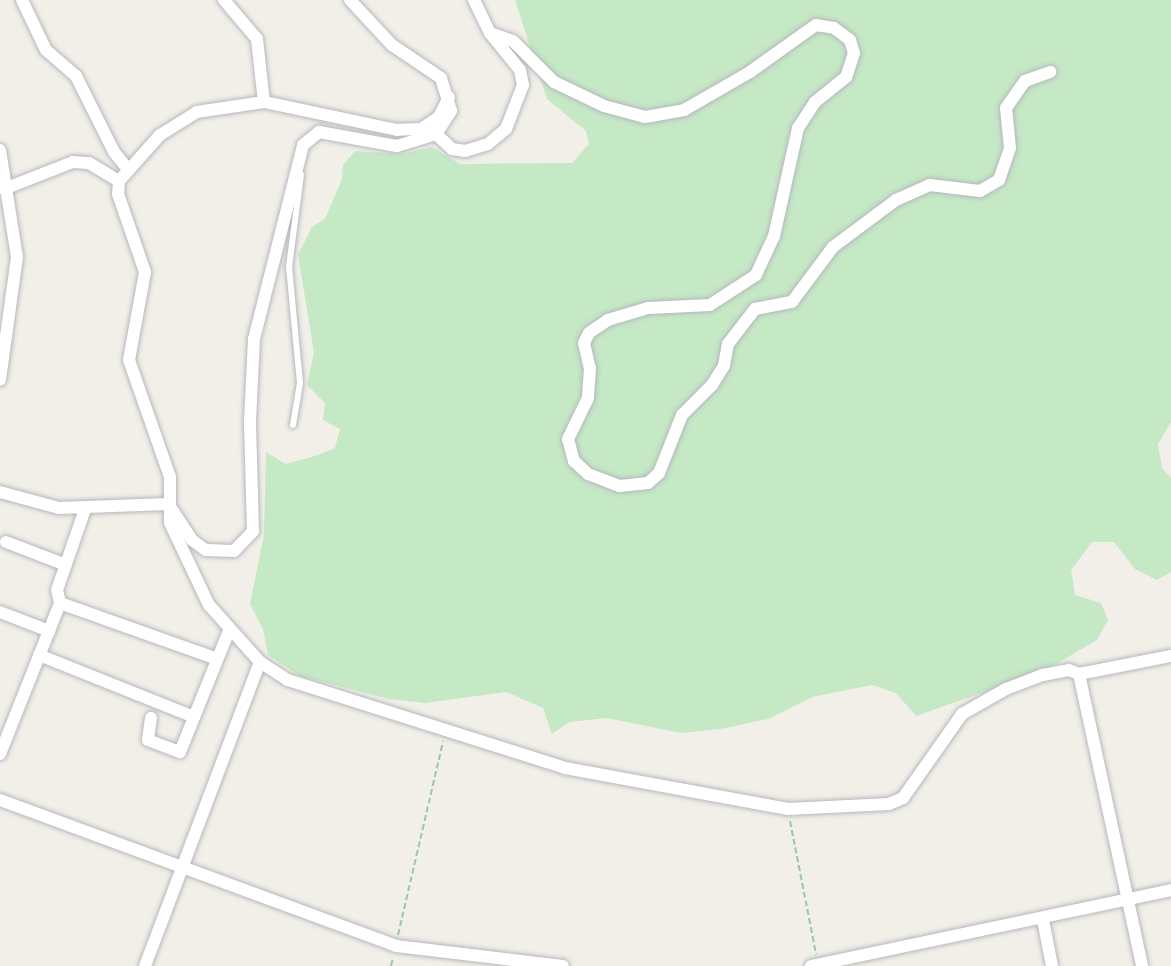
<!DOCTYPE html>
<html>
<head>
<meta charset="utf-8">
<style>
	body { margin:0 }
	#map { position:relative; width:1171px; height:966px; overflow:hidden; background:#f1efe8; font-family:Arial,sans-serif }
	div>[style] { position:absolute }
	.green>* { inset:0; background:#c5e8c5 }
	.path>* { height:2px; margin-top:-1px; transform-origin:0; background:repeating-linear-gradient(90deg,#9cc7a9 0 6px,transparent 0 9px) }
	.roads { filter:drop-shadow(0 0 2px #b5b8bc) drop-shadow(0 0 2px #b5b8bc) }
	.service>* { height:6px; margin:-3px; padding:0 3px; transform-origin:3px; border-radius:3px; background:#fff }
	.minor>* { height:12px; margin:-6px; padding:0 6px; transform-origin:6px; border-radius:6px; background:#fff }
	span { translate:-50% -50%; white-space:nowrap; text-align:center; line-height:1.15; -webkit-text-stroke:4.5px #fff; paint-order:stroke }
</style>
</head>
<body>
<div id="map">
	<div class="green">
		<div style="clip-path:polygon(515px 0,1171px 0,1171px 422px,1158px 444px,1162px 468px,1171px 478px,1171px 572px,1157px 580px,1135px 569px,1114px 542px,1092px 542px,1071px 570px,1075px 595px,1101px 603px,1108px 620px,1097px 640px,1046px 670px,916px 716px,896px 693px,872px 685px,812px 697px,768px 719px,720px 729px,681px 733px,607px 718px,569px 722px,552px 734px,543px 708px,506px 692px,425px 703px,389px 699px,300px 676px,268px 655px,263px 629px,250px 604px,264px 535px,266px 452px,286px 464px,315px 456px,335px 448px,340px 429px,323px 420px,325px 403px,307px 385px,314px 352px,298px 255px,312px 227px,325px 219px,342px 179px,343px 165px,355px 151px,401px 154px,432px 147px,460px 164px,572px 163px,589px 144px,586px 131px,547px 99px)"></div>
	</div>
	<div class="path">
		<div style="left:790px;top:821px;width:136px;rotate:78.9deg"></div>
		<div style="left:398px;top:935px;width:199px;rotate:-76.9deg"></div>
		<div style="left:391px;top:966px;width:8px;rotate:-76deg"></div>
	</div>
	<div class="roads">
		<div class="service">
			<div style="left:293px;top:425px;width:43px;rotate:-80.5deg"></div>
			<div style="left:300px;top:383px;width:117px;rotate:-95.4deg"></div>
			<div style="left:289px;top:267px;width:93px;rotate:-82.6deg"></div>
		</div>
		<div class="minor">
			<div style="left:22px;top:0;width:55px;rotate:64.4deg"></div>
			<div style="left:46px;top:50px;width:40px;rotate:41deg"></div>
			<div style="left:76px;top:76px;width:85px;rotate:63.4deg"></div>
			<div style="left:114px;top:152px;width:22px;rotate:51deg"></div>
			<div style="left:224px;top:0;width:51px;rotate:49.8deg"></div>
			<div style="left:257px;top:39px;width:63px;rotate:83.7deg"></div>
			<div style="left:350px;top:0;width:62px;rotate:47deg"></div>
			<div style="left:392px;top:45px;width:59px;rotate:34deg"></div>
			<div style="left:441px;top:78px;width:34px;rotate:73deg"></div>
			<div style="left:451px;top:111px;width:27px;rotate:123deg"></div>
			<div style="left:436px;top:134px;width:22px;rotate:43deg"></div>
			<div style="left:452px;top:149px;width:13px;rotate:9deg"></div>
			<div style="left:465px;top:151px;width:24px;rotate:-17deg"></div>
			<div style="left:488px;top:144px;width:23px;rotate:-40deg"></div>
			<div style="left:506px;top:129px;width:47px;rotate:-68.9deg"></div>
			<div style="left:523px;top:85px;width:15px;rotate:-101deg"></div>
			<div style="left:520px;top:70px;width:48px;rotate:-129deg"></div>
			<div style="left:490px;top:33px;width:37px;rotate:-116deg"></div>
			<div style="left:490px;top:33px;width:24px;rotate:19deg"></div>
			<div style="left:513px;top:41px;width:58px;rotate:45deg"></div>
			<div style="left:554px;top:82px;width:55px;rotate:25.6deg"></div>
			<div style="left:604px;top:106px;width:42px;rotate:15deg"></div>
			<div style="left:645px;top:117px;width:40px;rotate:-10deg"></div>
			<div style="left:684px;top:110px;width:76px;rotate:-29.9deg"></div>
			<div style="left:750px;top:72px;width:81px;rotate:-35.5deg"></div>
			<div style="left:816px;top:25px;width:18px;rotate:9deg"></div>
			<div style="left:834px;top:28px;width:20px;rotate:37deg"></div>
			<div style="left:850px;top:40px;width:14px;rotate:73deg"></div>
			<div style="left:854px;top:53px;width:25px;rotate:108deg"></div>
			<div style="left:846px;top:77px;width:40px;rotate:141deg"></div>
			<div style="left:815px;top:102px;width:31px;rotate:123deg"></div>
			<div style="left:798px;top:128px;width:111px;rotate:102.5deg"></div>
			<div style="left:774px;top:236px;width:43px;rotate:114.8deg"></div>
			<div style="left:756px;top:275px;width:55px;rotate:146.9deg"></div>
			<div style="left:710px;top:305px;width:62px;rotate:177.2deg"></div>
			<div style="left:648px;top:308px;width:42px;rotate:163.3deg"></div>
			<div style="left:608px;top:320px;width:23px;rotate:146deg"></div>
			<div style="left:589px;top:333px;width:11px;rotate:117deg"></div>
			<div style="left:584px;top:343px;width:26px;rotate:77deg"></div>
			<div style="left:590px;top:368px;width:30px;rotate:94deg"></div>
			<div style="left:588px;top:398px;width:46px;rotate:116deg"></div>
			<div style="left:568px;top:439px;width:23px;rotate:75deg"></div>
			<div style="left:574px;top:461px;width:19px;rotate:43deg"></div>
			<div style="left:588px;top:474px;width:34px;rotate:21deg"></div>
			<div style="left:620px;top:486px;width:28px;rotate:-6deg"></div>
			<div style="left:648px;top:483px;width:15px;rotate:-42deg"></div>
			<div style="left:659px;top:473px;width:62px;rotate:-68.4deg"></div>
			<div style="left:682px;top:415px;width:42px;rotate:-45deg"></div>
			<div style="left:712px;top:385px;width:22px;rotate:-58deg"></div>
			<div style="left:724px;top:366px;width:22px;rotate:-80deg"></div>
			<div style="left:728px;top:344px;width:44px;rotate:-52.4deg"></div>
			<div style="left:755px;top:309px;width:38px;rotate:-11deg"></div>
			<div style="left:792px;top:302px;width:69px;rotate:-53.3deg"></div>
			<div style="left:833px;top:247px;width:79px;rotate:-36.7deg"></div>
			<div style="left:896px;top:200px;width:37px;rotate:-24deg"></div>
			<div style="left:930px;top:185px;width:50px;rotate:6.8deg"></div>
			<div style="left:980px;top:191px;width:22px;rotate:-30deg"></div>
			<div style="left:999px;top:180px;width:34px;rotate:-71deg"></div>
			<div style="left:1010px;top:148px;width:40px;rotate:-95.7deg"></div>
			<div style="left:1006px;top:108px;width:33px;rotate:-55deg"></div>
			<div style="left:1025px;top:81px;width:27px;rotate:-20deg"></div>
			<div style="left:449px;top:97px;width:22px;rotate:117deg"></div>
			<div style="left:439px;top:117px;width:22px;rotate:146deg"></div>
			<div style="left:421px;top:129px;width:24px;rotate:178deg"></div>
			<div style="left:397px;top:130px;width:136px;rotate:-168.1deg"></div>
			<div style="left:264px;top:102px;width:68px;rotate:171.5deg"></div>
			<div style="left:197px;top:112px;width:44px;rotate:148.1deg"></div>
			<div style="left:160px;top:135px;width:62px;rotate:131.7deg"></div>
			<div style="left:119px;top:181px;width:13px;rotate:94deg"></div>
			<div style="left:118px;top:194px;width:83px;rotate:70.9deg"></div>
			<div style="left:145px;top:272px;width:89px;rotate:100.3deg"></div>
			<div style="left:129px;top:360px;width:124px;rotate:70.7deg"></div>
			<div style="left:170px;top:477px;width:46px;rotate:90deg"></div>
			<div style="left:170px;top:523px;width:91px;rotate:64.6deg"></div>
			<div style="left:209px;top:605px;width:76px;rotate:48.2deg"></div>
			<div style="left:260px;top:662px;width:33px;rotate:33deg"></div>
			<div style="left:288px;top:680px;width:291px;rotate:17.6deg"></div>
			<div style="left:565px;top:768px;width:227px;rotate:10.4deg"></div>
			<div style="left:788px;top:809px;width:101px;rotate:-2.8deg"></div>
			<div style="left:889px;top:804px;width:15px;rotate:-23deg"></div>
			<div style="left:903px;top:798px;width:103px;rotate:-54.9deg"></div>
			<div style="left:962px;top:714px;width:51px;rotate:-29.6deg"></div>
			<div style="left:1006px;top:689px;width:40px;rotate:-21deg"></div>
			<div style="left:1043px;top:675px;width:26px;rotate:-11deg"></div>
			<div style="left:1069px;top:670px;width:11px;rotate:22deg"></div>
			<div style="left:1079px;top:674px;width:94px;rotate:-11.1deg"></div>
			<div style="left:0;top:150px;width:108px;rotate:81deg"></div>
			<div style="left:17px;top:257px;width:124px;rotate:97.9deg"></div>
			<div style="left:4px;top:189px;width:74px;rotate:-21.4deg"></div>
			<div style="left:73px;top:162px;width:16px;rotate:4deg"></div>
			<div style="left:89px;top:163px;width:35px;rotate:31deg"></div>
			<div style="left:0;top:492px;width:61px;rotate:15.2deg"></div>
			<div style="left:59px;top:508px;width:109px;rotate:-2.1deg"></div>
			<div style="left:169px;top:505px;width:42px;rotate:56.7deg"></div>
			<div style="left:192px;top:540px;width:17px;rotate:36deg"></div>
			<div style="left:206px;top:550px;width:28px;rotate:2deg"></div>
			<div style="left:234px;top:551px;width:28px;rotate:-46deg"></div>
			<div style="left:253px;top:531px;width:110px;rotate:-91.6deg"></div>
			<div style="left:250px;top:421px;width:82px;rotate:-87.2deg"></div>
			<div style="left:254px;top:339px;width:200px;rotate:-75.8deg"></div>
			<div style="left:303px;top:145px;width:21px;rotate:-39deg"></div>
			<div style="left:319px;top:132px;width:79px;rotate:10.2deg"></div>
			<div style="left:397px;top:146px;width:41px;rotate:-17.1deg"></div>
			<div style="left:6px;top:542px;width:64px;rotate:21deg"></div>
			<div style="left:60px;top:603px;width:167px;rotate:19.6deg"></div>
			<div style="left:0;top:612px;width:53px;rotate:21.2deg"></div>
			<div style="left:39px;top:655px;width:167px;rotate:21.8deg"></div>
			<div style="left:1079px;top:674px;width:299px;rotate:77.8deg"></div>
			<div style="left:151px;top:718px;width:22px;rotate:98deg"></div>
			<div style="left:148px;top:740px;width:34px;rotate:21deg"></div>
			<div style="left:180px;top:752px;width:131px;rotate:-68deg"></div>
			<div style="left:0;top:754px;width:162px;rotate:-68.3deg"></div>
			<div style="left:60px;top:603px;width:13px;rotate:-103deg"></div>
			<div style="left:57px;top:590px;width:86px;rotate:-70.9deg"></div>
			<div style="left:0;top:800px;width:422px;rotate:20.2deg"></div>
			<div style="left:396px;top:946px;width:168px;rotate:6.8deg"></div>
			<div style="left:1043px;top:920px;width:47px;rotate:78.9deg"></div>
			<div style="left:145px;top:966px;width:325px;rotate:-69.3deg"></div>
			<div style="left:811px;top:966px;width:368px;rotate:-11.9deg"></div>
		</div>
	</div>
</div>
</body>
</html>
